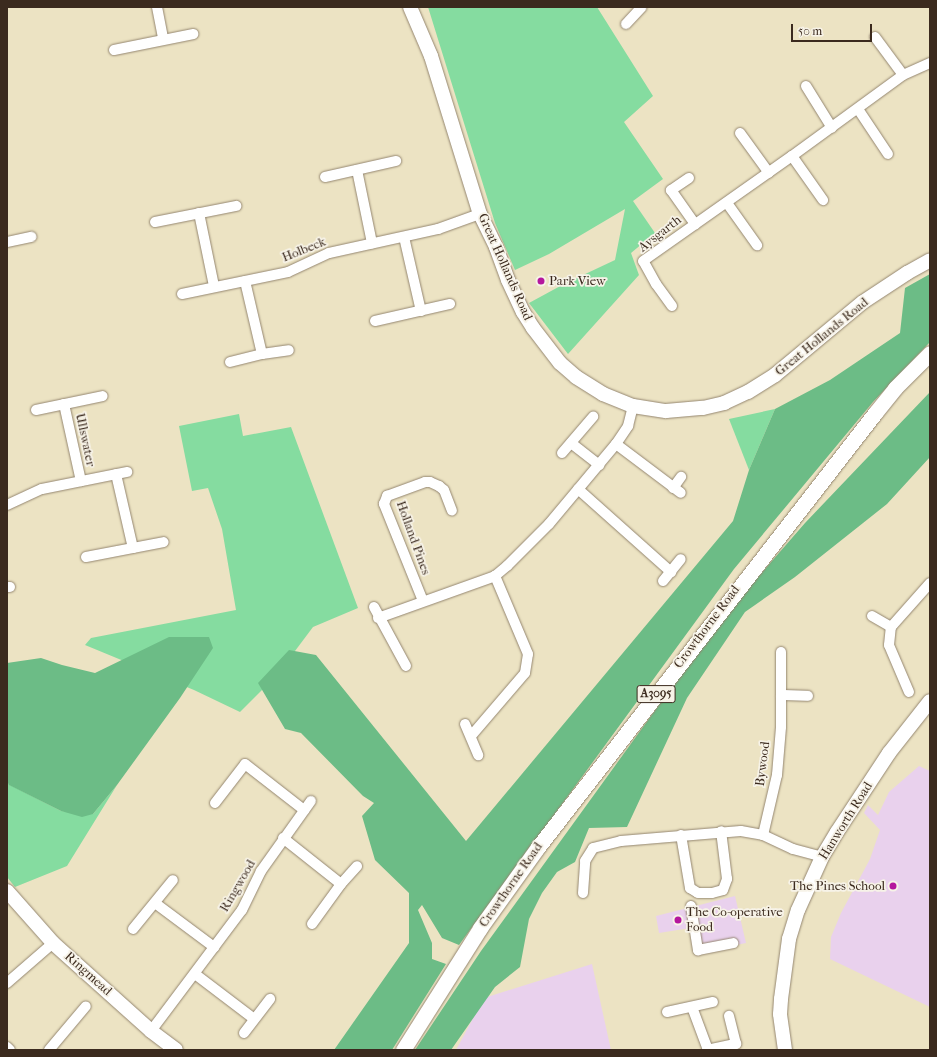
<!DOCTYPE html>
<html>
<head>
<meta charset="utf-8">
<style>
	body { margin:0 }
	#map { position:relative; width:937px; height:1057px; overflow:hidden; background:#ece3c3; font-family:"IM FELL French Canon",serif }
	div>[style] { position:absolute }
	.built>* { inset:0; background:#e9d1ed }
	.green>* { inset:0; background:#85dca0 }
	.forest>* { inset:0; background:#6cbc86 }
	.roads { filter:drop-shadow(0 0 1px #948670) drop-shadow(0 0 1px #948670) }
	.street>* { height:10px; margin:-5px; padding:0 5px; transform-origin:5px; border-radius:5px; background:#fff }
	.secondary>* { height:14px; margin:-7px; padding:0 7px; transform-origin:7px; border-radius:7px; background:#fff }
	.primary>* { height:15px; margin:-7.5px; padding:0 7.5px; transform-origin:7.5px; border-radius:7.5px; background:#fff }
	.dots>* { width:11px; height:11px; translate:-50% -50%; box-sizing:border-box; border:2px solid #f7f3e8; border-radius:50% }
	span { translate:-50% -50%; white-space:nowrap; text-align:center; line-height:1.15; -webkit-text-stroke:3.5px #f7f3e8; paint-order:stroke }
	.shield-label span { padding:1px 3px; background:#f7f3e8; border:1px solid; border-radius:3px; -webkit-text-stroke-width:0 }
	.shield-label { font-size:12px; color:#3b2a1e; font-weight:700 }
	.street-label { font-size:13px; color:#3b2a1e }
	.poi-label { font-size:13px; color:#3b2a1e }
	.left { translate:0 -50%; text-align:left }
	.right { translate:-100% -50%; text-align:right }
	.frame { position:absolute; inset:0; border:8px solid #3b2a1e; pointer-events:none }
	.scale { position:absolute; left:791px; top:24px; width:81px; height:18px; box-sizing:border-box; border:2px solid #3b2a1e; border-top:0; padding-left:5px; font-size:12px; line-height:14px; white-space:nowrap; color:#3b2a1e; -webkit-text-stroke:3px #f7f3e8; paint-order:stroke }
</style>
</head>
<body>
<div id="map">
	<div class="built">
		<div style="clip-path:polygon(919px 766px,930px 771px,930px 1007px,830px 959px,831px 937px,841px 913px,870px 859px,880px 830px,864px 813px,868px 805px,878px 815px,889px 792px)"></div>
		<div style="clip-path:polygon(735px 896px,746px 943px,696px 953px,690px 928px,659px 933px,656px 916px)"></div>
		<div style="clip-path:polygon(592px 964px,611px 1050px,456px 1050px,484px 998px)"></div>
	</div>
	<div class="green">
		<div style="clip-path:polygon(428px 7px,597px 7px,653px 96px,624px 122px,663px 179px,633px 201px,655px 233px,631px 253px,639px 275px,568px 354px,529px 303px,564px 284px,615px 260px,625px 209px,549px 254px,515px 270px,495px 223px)"></div>
		<div style="clip-path:polygon(775px 409px,749px 470px,729px 419px)"></div>
		<div style="clip-path:polygon(239px 414px,243px 436px,291px 427px,358px 608px,313px 627px,277px 675px,240px 712px,194px 690px,85px 645px,91px 638px,236px 610px,222px 529px,208px 488px,192px 491px,179px 426px)"></div>
		<div style="clip-path:polygon(7px 781px,10px 785px,61px 811px,93px 814px,117px 785px,67px 866px,15px 887px,7px 877px)"></div>
	</div>
	<div class="forest">
		<div style="clip-path:polygon(930px 274px,930px 342px,873px 402px,734px 569px,459px 945px,442px 938px,422px 905px,418px 910px,432px 943px,432px 959px,446px 964px,392px 1050px,334px 1050px,409px 943px,409px 893px,375px 860px,362px 816px,374px 803px,363px 796px,301px 733px,285px 729px,258px 683px,289px 650px,316px 655px,466px 841px,733px 521px,749px 470px,775px 409px,830px 380px,900px 333px,905px 288px)"></div>
		<div style="clip-path:polygon(930px 392px,930px 457px,887px 504px,795px 577px,745px 612px,687px 698px,627px 827px,589px 828px,575px 862px,557px 872px,542px 893px,529px 919px,520px 967px,495px 987px,451px 1050px,415px 1050px,481px 951px,719px 622px,805px 523px)"></div>
		<div style="clip-path:polygon(169px 637px,209px 637px,213px 648px,180px 698px,117px 785px,93px 814px,82px 817px,61px 811px,9px 785px,7px 781px,7px 663px,41px 658px,62px 665px,95px 673px)"></div>
	</div>
	<div class="roads">
		<div class="street">
			<div style="left:157px;top:7px;width:33px;rotate:79deg"></div>
			<div style="left:626px;top:24px;width:23px;rotate:-47deg"></div>
			<div style="left:875px;top:37px;width:47px;rotate:53.6deg"></div>
			<div style="left:114px;top:50px;width:81px;rotate:-11.4deg"></div>
			<div style="left:806px;top:86px;width:49px;rotate:58.2deg"></div>
			<div style="left:858px;top:109px;width:54px;rotate:56.3deg"></div>
			<div style="left:740px;top:133px;width:49px;rotate:54.1deg"></div>
			<div style="left:792px;top:156px;width:54px;rotate:54.8deg"></div>
			<div style="left:357px;top:170px;width:75px;rotate:78.4deg"></div>
			<div style="left:325px;top:177px;width:73px;rotate:-12.7deg"></div>
			<div style="left:689px;top:178px;width:22px;rotate:146deg"></div>
			<div style="left:671px;top:190px;width:42px;rotate:54.8deg"></div>
			<div style="left:727px;top:203px;width:52px;rotate:54.5deg"></div>
			<div style="left:199px;top:213px;width:75px;rotate:78.4deg"></div>
			<div style="left:155px;top:222px;width:83px;rotate:-11.2deg"></div>
			<div style="left:404px;top:237px;width:76px;rotate:77.1deg"></div>
			<div style="left:7px;top:242px;width:25px;rotate:-12deg"></div>
			<div style="left:245px;top:281px;width:75px;rotate:76.9deg"></div>
			<div style="left:182px;top:294px;width:108px;rotate:-11.7deg"></div>
			<div style="left:288px;top:272px;width:45px;rotate:-24.9deg"></div>
			<div style="left:329px;top:253px;width:112px;rotate:-12.4deg"></div>
			<div style="left:438px;top:229px;width:45px;rotate:-19.7deg"></div>
			<div style="left:672px;top:306px;width:27px;rotate:-126deg"></div>
			<div style="left:656px;top:284px;width:26px;rotate:-119deg"></div>
			<div style="left:643px;top:261px;width:182px;rotate:-35.2deg"></div>
			<div style="left:792px;top:156px;width:137px;rotate:-36.1deg"></div>
			<div style="left:903px;top:75px;width:30px;rotate:-24deg"></div>
			<div style="left:375px;top:321px;width:77px;rotate:-12.8deg"></div>
			<div style="left:230px;top:362px;width:33px;rotate:-14deg"></div>
			<div style="left:262px;top:354px;width:27px;rotate:-8deg"></div>
			<div style="left:64px;top:404px;width:79px;rotate:77.6deg"></div>
			<div style="left:36px;top:410px;width:68px;rotate:-11.8deg"></div>
			<div style="left:571px;top:443px;width:36px;rotate:38deg"></div>
			<div style="left:616px;top:444px;width:81px;rotate:37deg"></div>
			<div style="left:562px;top:453px;width:48px;rotate:-49.3deg"></div>
			<div style="left:116px;top:474px;width:76px;rotate:77.1deg"></div>
			<div style="left:673px;top:488px;width:14px;rotate:-54deg"></div>
			<div style="left:578px;top:489px;width:125px;rotate:41.7deg"></div>
			<div style="left:7px;top:505px;width:38px;rotate:-25deg"></div>
			<div style="left:42px;top:489px;width:87px;rotate:-11.3deg"></div>
			<div style="left:86px;top:557px;width:79px;rotate:-10.9deg"></div>
			<div style="left:663px;top:581px;width:28px;rotate:-51deg"></div>
			<div style="left:7px;top:587px;width:3px"></div>
			<div style="left:423px;top:601px;width:105px;rotate:-111.9deg"></div>
			<div style="left:384px;top:504px;width:9px;rotate:-69deg"></div>
			<div style="left:387px;top:496px;width:40px;rotate:-20.2deg"></div>
			<div style="left:425px;top:482px;width:5px"></div>
			<div style="left:430px;top:482px;width:10px;rotate:24deg"></div>
			<div style="left:439px;top:486px;width:6px;rotate:39deg"></div>
			<div style="left:444px;top:490px;width:22px;rotate:69deg"></div>
			<div style="left:374px;top:607px;width:67px;rotate:61.5deg"></div>
			<div style="left:872px;top:616px;width:22px;rotate:30deg"></div>
			<div style="left:378px;top:618px;width:124px;rotate:-19.7deg"></div>
			<div style="left:495px;top:576px;width:16px;rotate:-40deg"></div>
			<div style="left:507px;top:566px;width:59px;rotate:-45deg"></div>
			<div style="left:549px;top:524px;width:104px;rotate:-50.1deg"></div>
			<div style="left:616px;top:444px;width:22px;rotate:-56deg"></div>
			<div style="left:628px;top:426px;width:21px;rotate:-76deg"></div>
			<div style="left:909px;top:692px;width:51px;rotate:-113.1deg"></div>
			<div style="left:889px;top:645px;width:18px;rotate:-84deg"></div>
			<div style="left:891px;top:627px;width:59px;rotate:-48.4deg"></div>
			<div style="left:781px;top:695px;width:27px;rotate:2deg"></div>
			<div style="left:465px;top:724px;width:34px;rotate:67deg"></div>
			<div style="left:471px;top:736px;width:83px;rotate:-49.4deg"></div>
			<div style="left:525px;top:673px;width:19px;rotate:-81deg"></div>
			<div style="left:528px;top:654px;width:85px;rotate:-112.9deg"></div>
			<div style="left:215px;top:803px;width:49px;rotate:-52.4deg"></div>
			<div style="left:245px;top:764px;width:75px;rotate:37.9deg"></div>
			<div style="left:681px;top:835px;width:54px;rotate:80.4deg"></div>
			<div style="left:690px;top:888px;width:9px;rotate:32deg"></div>
			<div style="left:698px;top:893px;width:14px"></div>
			<div style="left:712px;top:893px;width:11px;rotate:-15deg"></div>
			<div style="left:723px;top:890px;width:12px;rotate:-70deg"></div>
			<div style="left:727px;top:879px;width:48px;rotate:-97.1deg"></div>
			<div style="left:763px;top:835px;width:62px;rotate:-76.9deg"></div>
			<div style="left:777px;top:775px;width:48px;rotate:-85.2deg"></div>
			<div style="left:781px;top:727px;width:75px;rotate:-90deg"></div>
			<div style="left:283px;top:838px;width:74px;rotate:38.4deg"></div>
			<div style="left:583px;top:893px;width:32px;rotate:-86deg"></div>
			<div style="left:585px;top:861px;width:15px;rotate:-58deg"></div>
			<div style="left:593px;top:848px;width:29px;rotate:-14deg"></div>
			<div style="left:621px;top:841px;width:120px;rotate:-4.8deg"></div>
			<div style="left:741px;top:831px;width:22px;rotate:10deg"></div>
			<div style="left:763px;top:835px;width:33px;rotate:25deg"></div>
			<div style="left:793px;top:849px;width:30px;rotate:15deg"></div>
			<div style="left:155px;top:903px;width:74px;rotate:36.7deg"></div>
			<div style="left:691px;top:906px;width:45px;rotate:81deg"></div>
			<div style="left:698px;top:950px;width:36px;rotate:-11deg"></div>
			<div style="left:312px;top:924px;width:49px;rotate:-54.1deg"></div>
			<div style="left:341px;top:884px;width:24px;rotate:-48deg"></div>
			<div style="left:133px;top:929px;width:63px;rotate:-50.8deg"></div>
			<div style="left:195px;top:974px;width:74px;rotate:37.3deg"></div>
			<div style="left:7px;top:983px;width:61px;rotate:-41deg"></div>
			<div style="left:692px;top:1007px;width:46px;rotate:69.6deg"></div>
			<div style="left:667px;top:1012px;width:47px;rotate:-12.3deg"></div>
			<div style="left:151px;top:1031px;width:151px;rotate:-53.1deg"></div>
			<div style="left:242px;top:910px;width:43px;rotate:-64deg"></div>
			<div style="left:261px;top:871px;width:86px;rotate:-54.5deg"></div>
			<div style="left:244px;top:1033px;width:43px;rotate:-52.6deg"></div>
			<div style="left:7px;top:1047px;width:4px;rotate:45deg"></div>
			<div style="left:49px;top:1050px;width:57px;rotate:-49.9deg"></div>
			<div style="left:707px;top:1050px;width:30px;rotate:-12deg"></div>
			<div style="left:736px;top:1044px;width:29px;rotate:-104deg"></div>
		</div>
		<div class="secondary">
			<div style="left:410px;top:7px;width:53px;rotate:66.8deg"></div>
			<div style="left:431px;top:56px;width:165px;rotate:72.8deg"></div>
			<div style="left:480px;top:214px;width:37px;rotate:64deg"></div>
			<div style="left:496px;top:247px;width:35px;rotate:70deg"></div>
			<div style="left:508px;top:280px;width:35px;rotate:65deg"></div>
			<div style="left:523px;top:312px;width:19px;rotate:58deg"></div>
			<div style="left:533px;top:328px;width:44px;rotate:52.4deg"></div>
			<div style="left:560px;top:363px;width:21px;rotate:41deg"></div>
			<div style="left:576px;top:377px;width:32px;rotate:32deg"></div>
			<div style="left:603px;top:394px;width:32px;rotate:22deg"></div>
			<div style="left:633px;top:406px;width:33px;rotate:9deg"></div>
			<div style="left:666px;top:411px;width:37px;rotate:-5deg"></div>
			<div style="left:703px;top:408px;width:22px;rotate:-13deg"></div>
			<div style="left:724px;top:403px;width:26px;rotate:-25deg"></div>
			<div style="left:748px;top:392px;width:32px;rotate:-32deg"></div>
			<div style="left:775px;top:375px;width:114px;rotate:-39.7deg"></div>
			<div style="left:863px;top:302px;width:53px;rotate:-33.4deg"></div>
			<div style="left:907px;top:273px;width:26px;rotate:-29deg"></div>
			<div style="left:7px;top:891px;width:69px;rotate:48.5deg"></div>
			<div style="left:53px;top:943px;width:132px;rotate:41.9deg"></div>
			<div style="left:151px;top:1031px;width:31px;rotate:37deg"></div>
			<div style="left:785px;top:1050px;width:36px;rotate:-98deg"></div>
			<div style="left:780px;top:1014px;width:15px;rotate:-86deg"></div>
			<div style="left:781px;top:999px;width:61px;rotate:-82.4deg"></div>
			<div style="left:789px;top:939px;width:30px;rotate:-73deg"></div>
			<div style="left:798px;top:910px;width:58px;rotate:-65.6deg"></div>
			<div style="left:822px;top:857px;width:29px;rotate:-59deg"></div>
			<div style="left:837px;top:832px;width:95px;rotate:-56.6deg"></div>
			<div style="left:889px;top:753px;width:66px;rotate:-51.7deg"></div>
		</div>
		<div class="primary">
			<div style="left:403px;top:1050px;width:144px;rotate:-57.7deg"></div>
			<div style="left:480px;top:928px;width:100px;rotate:-54.4deg"></div>
			<div style="left:538px;top:847px;width:549px;rotate:-52.17deg"></div>
			<div style="left:875px;top:413px;width:32px;rotate:-51deg"></div>
			<div style="left:895px;top:388px;width:49px;rotate:-45deg"></div>
		</div>
	</div>
	<div class="dots">
		<div style="left:541px;top:281px;background:#b5179e"></div>
		<div style="left:893px;top:886px;background:#b5179e"></div>
		<div style="left:678px;top:920px;background:#b5179e"></div>
	</div>
	<div class="shield-label">
		<span style="left:656px;top:694px">A3095</span>
	</div>
	<div class="street-label">
		<span style="left:660px;top:234px;rotate:-38deg">Aysgarth</span>
		<span style="left:304px;top:250px;rotate:-22deg">Holbeck</span>
		<span style="left:505px;top:267px;rotate:66deg">Great Hollands Road</span>
		<span style="left:822px;top:337px;rotate:-39deg">Great Hollands Road</span>
		<span style="left:85px;top:440px;rotate:78deg">Ullswater</span>
		<span style="left:413px;top:538px;rotate:70deg">Holland Pines</span>
		<span style="left:707px;top:627px;rotate:-53deg">Crowthorne Road</span>
		<span style="left:763px;top:764px;rotate:-83deg">Bywood</span>
		<span style="left:846px;top:821px;rotate:-58deg">Hanworth Road</span>
		<span style="left:511px;top:885px;rotate:-55deg">Crowthorne Road</span>
		<span style="left:238px;top:886px;rotate:-60deg">Ringwood</span>
		<span style="left:88px;top:974px;rotate:42deg">Ringmead</span>
	</div>
	<div class="poi-label">
		<span class="left" style="left:549px;top:281px">Park View</span>
		<span class="right" style="left:885px;top:886px">The Pines School</span>
		<span class="left" style="left:686px;top:920px">The Co-operative<br>Food</span>
	</div>
	<div class="frame"></div>
	<div class="scale">50 m</div>
</div>
</body>
</html>
